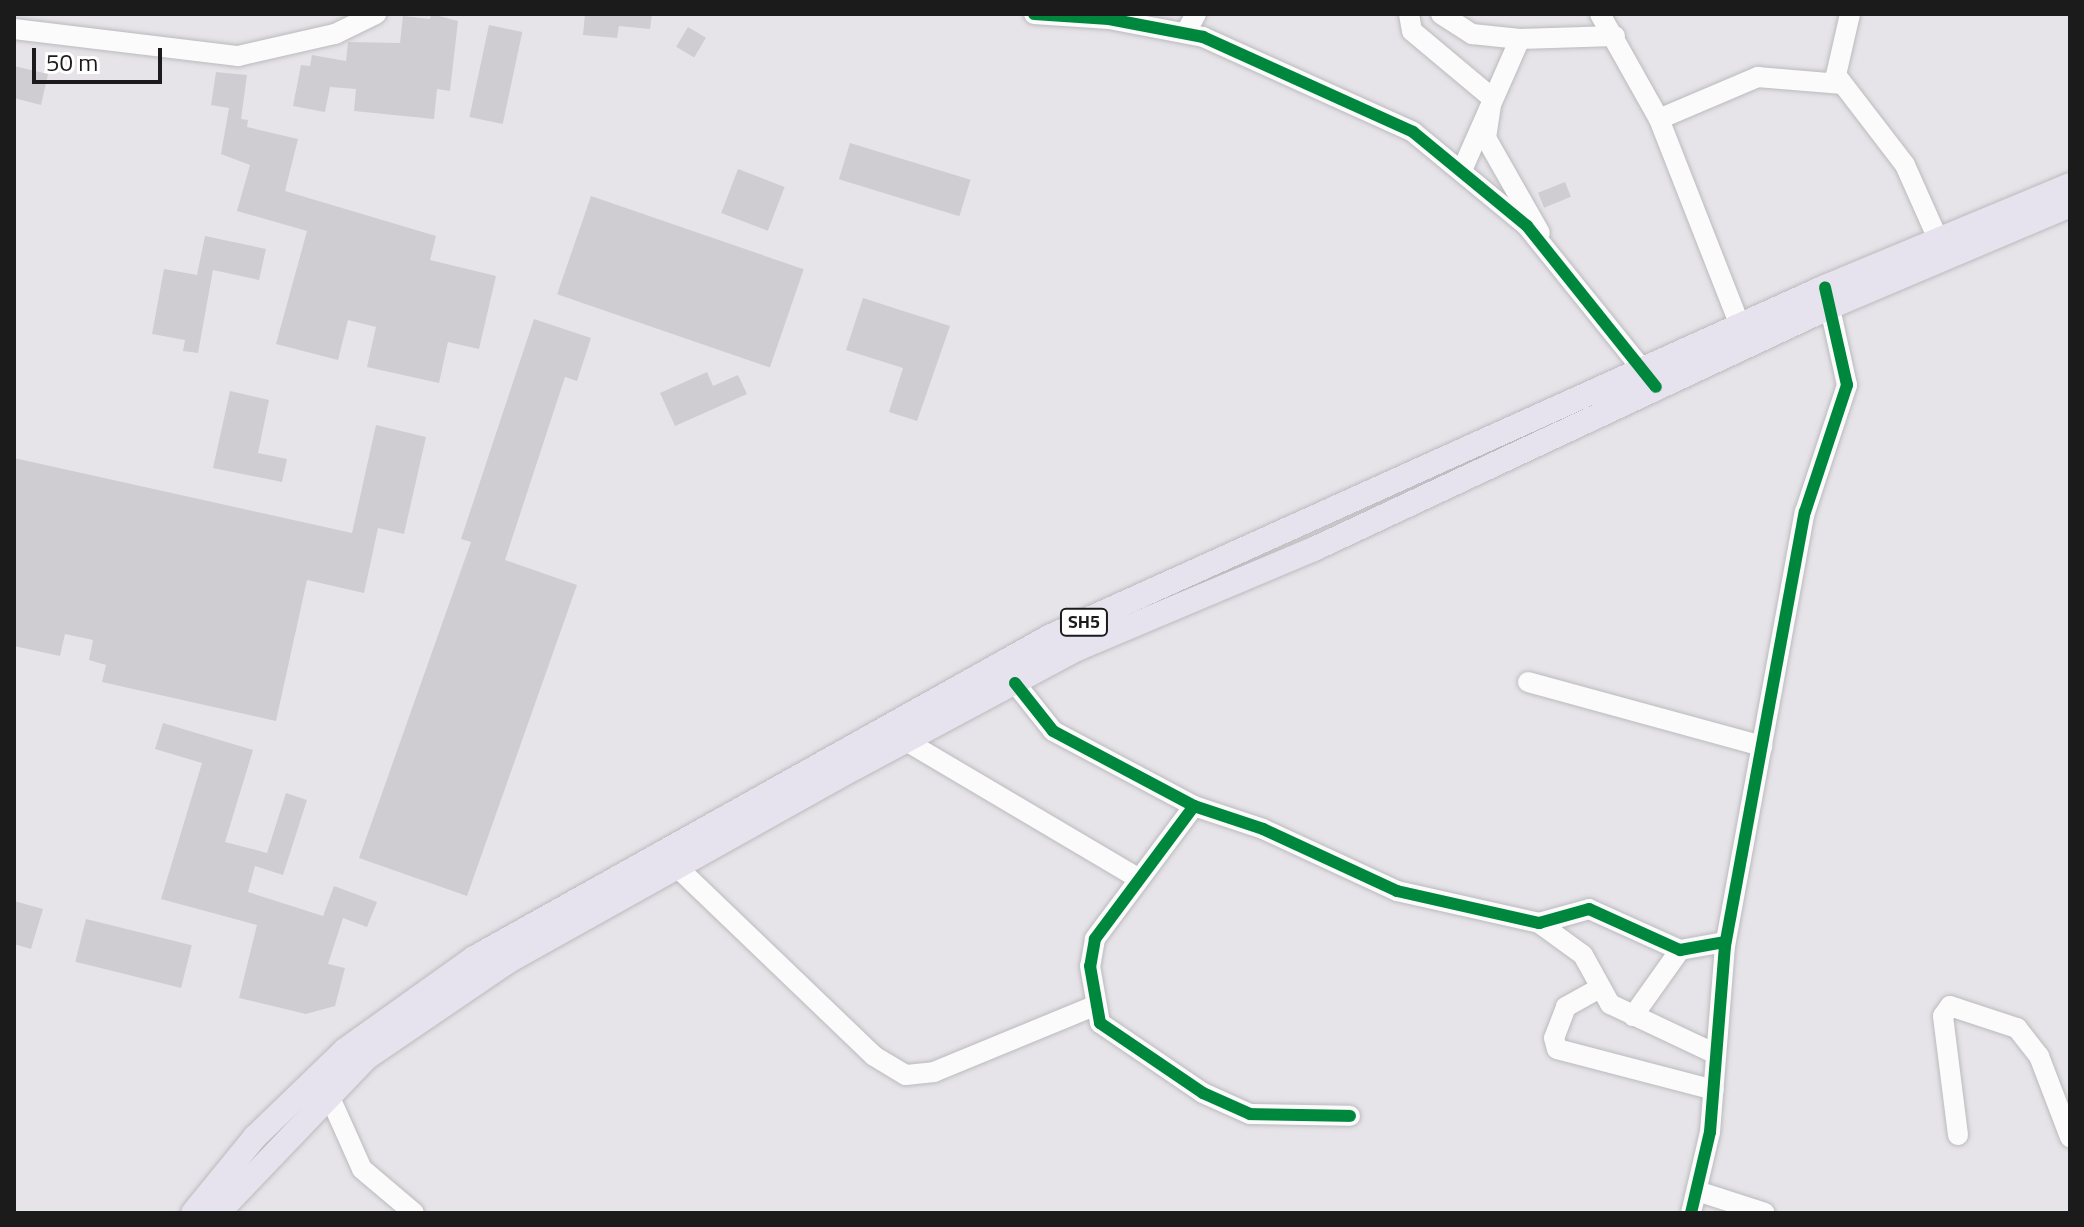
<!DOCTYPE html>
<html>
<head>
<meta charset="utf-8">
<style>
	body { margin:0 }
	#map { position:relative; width:2084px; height:1227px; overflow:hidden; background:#e6e4e9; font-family:"Titillium Web",sans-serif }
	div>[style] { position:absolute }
	.building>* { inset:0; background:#cfcdd2; transform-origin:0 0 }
	.roads { filter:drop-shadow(0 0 2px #bbbabc) drop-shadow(0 0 2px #bbbabc) }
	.minor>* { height:20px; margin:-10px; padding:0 10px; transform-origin:10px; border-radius:10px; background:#fbfbfc }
	.major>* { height:24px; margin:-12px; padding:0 12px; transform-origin:12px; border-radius:12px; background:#e7e3ee }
	.cycleway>* { height:12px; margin:-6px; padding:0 6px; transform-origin:6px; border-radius:6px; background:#00873e }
	span { translate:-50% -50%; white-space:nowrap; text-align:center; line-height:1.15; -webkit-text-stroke:6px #fff; paint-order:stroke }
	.shield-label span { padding:2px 6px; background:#fff; border:2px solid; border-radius:6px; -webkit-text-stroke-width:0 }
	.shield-label { font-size:18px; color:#1b1b1b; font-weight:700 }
	.frame { position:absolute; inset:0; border:16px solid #1b1b1b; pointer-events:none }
	.scale { position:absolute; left:32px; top:48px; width:130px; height:36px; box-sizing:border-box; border:4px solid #1b1b1b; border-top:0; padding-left:10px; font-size:24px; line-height:28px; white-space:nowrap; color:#1b1b1b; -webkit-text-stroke:6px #fff; paint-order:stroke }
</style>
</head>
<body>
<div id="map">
	<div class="building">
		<div style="clip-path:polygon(431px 14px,458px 21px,450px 91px,437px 89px,434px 119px,354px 111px,356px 89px,330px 87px,325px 112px,293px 106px,301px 65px,310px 66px,312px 55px,346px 61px,348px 42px,400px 43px,403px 16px,430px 19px)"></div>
		<div style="clip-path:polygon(585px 14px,652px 14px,650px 29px,619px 26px,617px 38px,583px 35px)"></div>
		<div style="left:489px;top:25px;width:34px;height:94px;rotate:12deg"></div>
		<div style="left:688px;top:27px;width:21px;height:23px;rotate:31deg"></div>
		<div style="clip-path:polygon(14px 66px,48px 74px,41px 105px,14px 98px)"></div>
		<div style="clip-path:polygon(216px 72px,247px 75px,241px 119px,248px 120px,247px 127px,298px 139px,285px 191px,436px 236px,430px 260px,496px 276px,479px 349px,448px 342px,439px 383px,367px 367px,376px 327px,348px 320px,338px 360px,276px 344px,307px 231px,237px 211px,250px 165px,221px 154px,229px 108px,211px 105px)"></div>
		<div style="left:850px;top:143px;width:126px;height:38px;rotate:17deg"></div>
		<div style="left:738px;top:169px;width:50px;height:47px;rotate:21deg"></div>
		<div style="left:1565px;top:182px;width:16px;height:29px;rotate:68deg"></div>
		<div style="left:591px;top:196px;width:225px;height:104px;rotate:19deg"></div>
		<div style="clip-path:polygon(205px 236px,266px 249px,259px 280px,213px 270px,198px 353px,183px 351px,185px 340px,152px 334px,164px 269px,197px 275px)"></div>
		<div style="clip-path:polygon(863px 298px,950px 326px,917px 421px,889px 412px,903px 368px,846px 350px)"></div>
		<div style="clip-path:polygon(534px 319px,591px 338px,577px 381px,565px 377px,505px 560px,577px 585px,467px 896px,359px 858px,471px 542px,461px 539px)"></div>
		<div style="clip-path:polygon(707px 372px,713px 386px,738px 375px,747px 394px,675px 426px,660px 393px)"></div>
		<div style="clip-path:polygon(230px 391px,269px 400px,258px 453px,287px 459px,282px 482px,213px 468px)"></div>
		<div style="clip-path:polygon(376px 425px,426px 437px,404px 534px,378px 528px,364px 593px,307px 580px,276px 721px,102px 682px,106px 665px,89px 660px,93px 640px,65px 634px,60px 656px,14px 646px,14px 458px,352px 533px)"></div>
		<div style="clip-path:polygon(163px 723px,253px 750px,225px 842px,267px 853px,286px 793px,307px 800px,283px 875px,255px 866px,248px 892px,323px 916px,334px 886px,377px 902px,367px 927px,343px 918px,328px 964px,345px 968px,335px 1006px,306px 1014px,239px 998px,257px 925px,161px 899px,202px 763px,155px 749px)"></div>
		<div style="clip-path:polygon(14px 901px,43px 909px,31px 949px,14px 944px)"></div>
		<div style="left:86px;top:919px;width:109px;height:44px;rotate:14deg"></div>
	</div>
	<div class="roads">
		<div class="minor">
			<div style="left:1034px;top:14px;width:75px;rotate:3.8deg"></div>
			<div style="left:1109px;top:19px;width:96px;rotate:10.8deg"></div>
			<div style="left:1203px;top:37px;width:230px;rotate:24.3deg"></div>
			<div style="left:1413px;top:132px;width:148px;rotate:39.5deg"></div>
			<div style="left:1527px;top:226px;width:198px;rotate:51.2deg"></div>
			<div style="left:1409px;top:14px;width:17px;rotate:80deg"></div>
			<div style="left:1412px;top:31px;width:104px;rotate:39.9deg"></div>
			<div style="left:1492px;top:98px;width:40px;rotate:98.5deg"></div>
			<div style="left:1486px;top:138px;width:109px;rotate:60.4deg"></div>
			<div style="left:1441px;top:14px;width:37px;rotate:33deg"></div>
			<div style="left:1472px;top:34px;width:48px;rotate:5.9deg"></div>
			<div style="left:1520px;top:39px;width:95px;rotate:-1.8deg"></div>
			<div style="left:1600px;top:14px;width:120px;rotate:60.7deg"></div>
			<div style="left:1659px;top:119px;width:222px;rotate:68.6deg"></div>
			<div style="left:1850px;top:14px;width:63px;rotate:102.9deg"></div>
			<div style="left:1836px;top:75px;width:113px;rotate:52.5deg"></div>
			<div style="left:1905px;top:165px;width:81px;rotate:66deg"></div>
			<div style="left:14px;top:29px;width:226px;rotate:6.9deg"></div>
			<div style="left:238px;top:56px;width:99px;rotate:-12.8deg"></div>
			<div style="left:335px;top:34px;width:46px;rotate:-26deg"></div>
			<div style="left:1186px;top:32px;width:21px;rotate:-61deg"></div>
			<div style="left:1659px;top:119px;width:108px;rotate:-23deg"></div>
			<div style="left:1758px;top:77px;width:84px;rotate:4.8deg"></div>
			<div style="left:1463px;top:168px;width:141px;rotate:-66.2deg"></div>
			<div style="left:1528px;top:682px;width:243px;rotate:15.3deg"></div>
			<div style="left:1015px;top:683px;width:61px;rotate:51.6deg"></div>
			<div style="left:1053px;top:731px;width:160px;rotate:28deg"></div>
			<div style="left:1194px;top:806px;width:73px;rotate:18.4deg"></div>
			<div style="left:1263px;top:829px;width:148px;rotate:24.8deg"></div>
			<div style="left:1397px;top:891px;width:146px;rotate:12.7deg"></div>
			<div style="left:1539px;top:923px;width:52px;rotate:-15.6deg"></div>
			<div style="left:1589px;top:909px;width:100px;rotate:24.3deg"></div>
			<div style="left:1680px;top:950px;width:46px;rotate:-10.1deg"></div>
			<div style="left:906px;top:741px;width:271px;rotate:30.6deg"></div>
			<div style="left:1194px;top:806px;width:166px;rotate:126.7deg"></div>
			<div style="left:1095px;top:939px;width:27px;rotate:100deg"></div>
			<div style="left:1090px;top:966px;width:58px;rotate:80deg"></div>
			<div style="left:1100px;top:1023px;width:125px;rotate:34.2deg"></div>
			<div style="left:1203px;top:1093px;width:51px;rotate:24.1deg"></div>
			<div style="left:1250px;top:1114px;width:100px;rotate:1.1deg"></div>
			<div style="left:677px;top:867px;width:273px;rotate:43.8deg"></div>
			<div style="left:874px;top:1056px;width:37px;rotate:31deg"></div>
			<div style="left:906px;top:1075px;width:28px;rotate:-6deg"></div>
			<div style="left:934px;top:1072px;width:173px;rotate:-22.4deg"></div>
			<div style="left:1539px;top:923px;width:54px;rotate:36deg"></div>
			<div style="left:1583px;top:955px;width:56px;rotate:61.1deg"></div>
			<div style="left:1610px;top:1004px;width:117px;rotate:25.3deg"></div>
			<div style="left:1598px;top:989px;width:37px;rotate:151deg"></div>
			<div style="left:1566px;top:1007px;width:33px;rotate:111deg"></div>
			<div style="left:1554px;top:1038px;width:11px;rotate:75deg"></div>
			<div style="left:1557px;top:1049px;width:162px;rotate:14.6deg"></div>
			<div style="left:1633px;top:1016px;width:81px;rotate:-54.5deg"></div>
			<div style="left:328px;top:1093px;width:83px;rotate:65.9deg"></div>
			<div style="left:362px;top:1169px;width:68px;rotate:40.2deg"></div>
			<div style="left:1958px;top:1135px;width:120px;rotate:-97.2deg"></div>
			<div style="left:1943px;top:1016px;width:12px;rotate:-55deg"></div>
			<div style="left:1950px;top:1006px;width:71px;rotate:18.2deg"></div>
			<div style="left:2017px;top:1028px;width:36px;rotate:52deg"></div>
			<div style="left:2039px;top:1056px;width:87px;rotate:69.1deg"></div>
			<div style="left:1697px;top:1191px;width:71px;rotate:17.9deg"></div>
			<div style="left:1691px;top:1213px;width:83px;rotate:-76.8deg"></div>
			<div style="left:1710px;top:1132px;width:187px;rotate:-85.4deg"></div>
			<div style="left:1725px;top:946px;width:441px;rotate:-79.6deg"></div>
			<div style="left:1805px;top:512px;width:134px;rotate:-71.7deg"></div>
			<div style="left:1847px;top:385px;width:92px;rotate:-102.5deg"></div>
		</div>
		<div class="major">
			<div style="left:193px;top:1213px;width:98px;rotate:-50.8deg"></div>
			<div style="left:255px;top:1137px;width:125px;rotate:-44deg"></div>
			<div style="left:345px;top:1050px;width:158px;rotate:-35.5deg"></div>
			<div style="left:474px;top:958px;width:659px;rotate:-29.17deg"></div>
			<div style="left:1049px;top:637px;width:851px;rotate:-24.28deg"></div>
			<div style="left:1825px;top:287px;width:265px;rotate:-22.6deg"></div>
			<div style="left:218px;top:1213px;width:214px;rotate:-46.3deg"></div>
			<div style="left:366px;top:1058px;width:171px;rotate:-34.2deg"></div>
			<div style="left:507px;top:962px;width:377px;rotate:-29.2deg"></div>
			<div style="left:836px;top:778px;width:273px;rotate:-28.2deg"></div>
			<div style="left:1077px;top:649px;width:257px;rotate:-22.9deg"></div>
			<div style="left:1314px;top:549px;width:570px;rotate:-25.13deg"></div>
			<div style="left:1830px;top:307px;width:261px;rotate:-23deg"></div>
		</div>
	</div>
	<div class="cycleway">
		<div style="left:1034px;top:14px;width:75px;rotate:3.8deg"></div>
		<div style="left:1109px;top:19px;width:96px;rotate:10.8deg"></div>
		<div style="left:1203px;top:37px;width:230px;rotate:24.3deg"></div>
		<div style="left:1413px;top:132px;width:148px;rotate:39.5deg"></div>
		<div style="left:1527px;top:226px;width:206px;rotate:51.3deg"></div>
		<div style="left:1015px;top:683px;width:61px;rotate:51.6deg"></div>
		<div style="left:1053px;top:731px;width:160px;rotate:28deg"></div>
		<div style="left:1194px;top:806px;width:73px;rotate:18.4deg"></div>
		<div style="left:1263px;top:829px;width:148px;rotate:24.8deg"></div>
		<div style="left:1397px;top:891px;width:146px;rotate:12.7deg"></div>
		<div style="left:1539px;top:923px;width:52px;rotate:-15.6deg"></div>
		<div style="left:1589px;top:909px;width:100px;rotate:24.3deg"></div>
		<div style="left:1680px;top:950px;width:46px;rotate:-10.1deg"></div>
		<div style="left:1194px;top:806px;width:166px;rotate:126.7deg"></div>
		<div style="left:1095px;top:939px;width:27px;rotate:100deg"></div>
		<div style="left:1090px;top:966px;width:58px;rotate:80deg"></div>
		<div style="left:1100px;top:1023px;width:125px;rotate:34.2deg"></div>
		<div style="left:1203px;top:1093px;width:51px;rotate:24.1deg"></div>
		<div style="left:1250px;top:1114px;width:100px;rotate:1.1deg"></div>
		<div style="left:1691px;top:1213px;width:83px;rotate:-76.8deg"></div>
		<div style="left:1710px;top:1132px;width:187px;rotate:-85.4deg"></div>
		<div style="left:1725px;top:946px;width:441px;rotate:-79.6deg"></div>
		<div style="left:1805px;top:512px;width:134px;rotate:-71.7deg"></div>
		<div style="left:1847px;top:385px;width:100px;rotate:-102.7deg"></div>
	</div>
	<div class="shield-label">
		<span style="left:1084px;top:622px">SH5</span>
	</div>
	<div class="frame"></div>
	<div class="scale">50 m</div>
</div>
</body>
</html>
